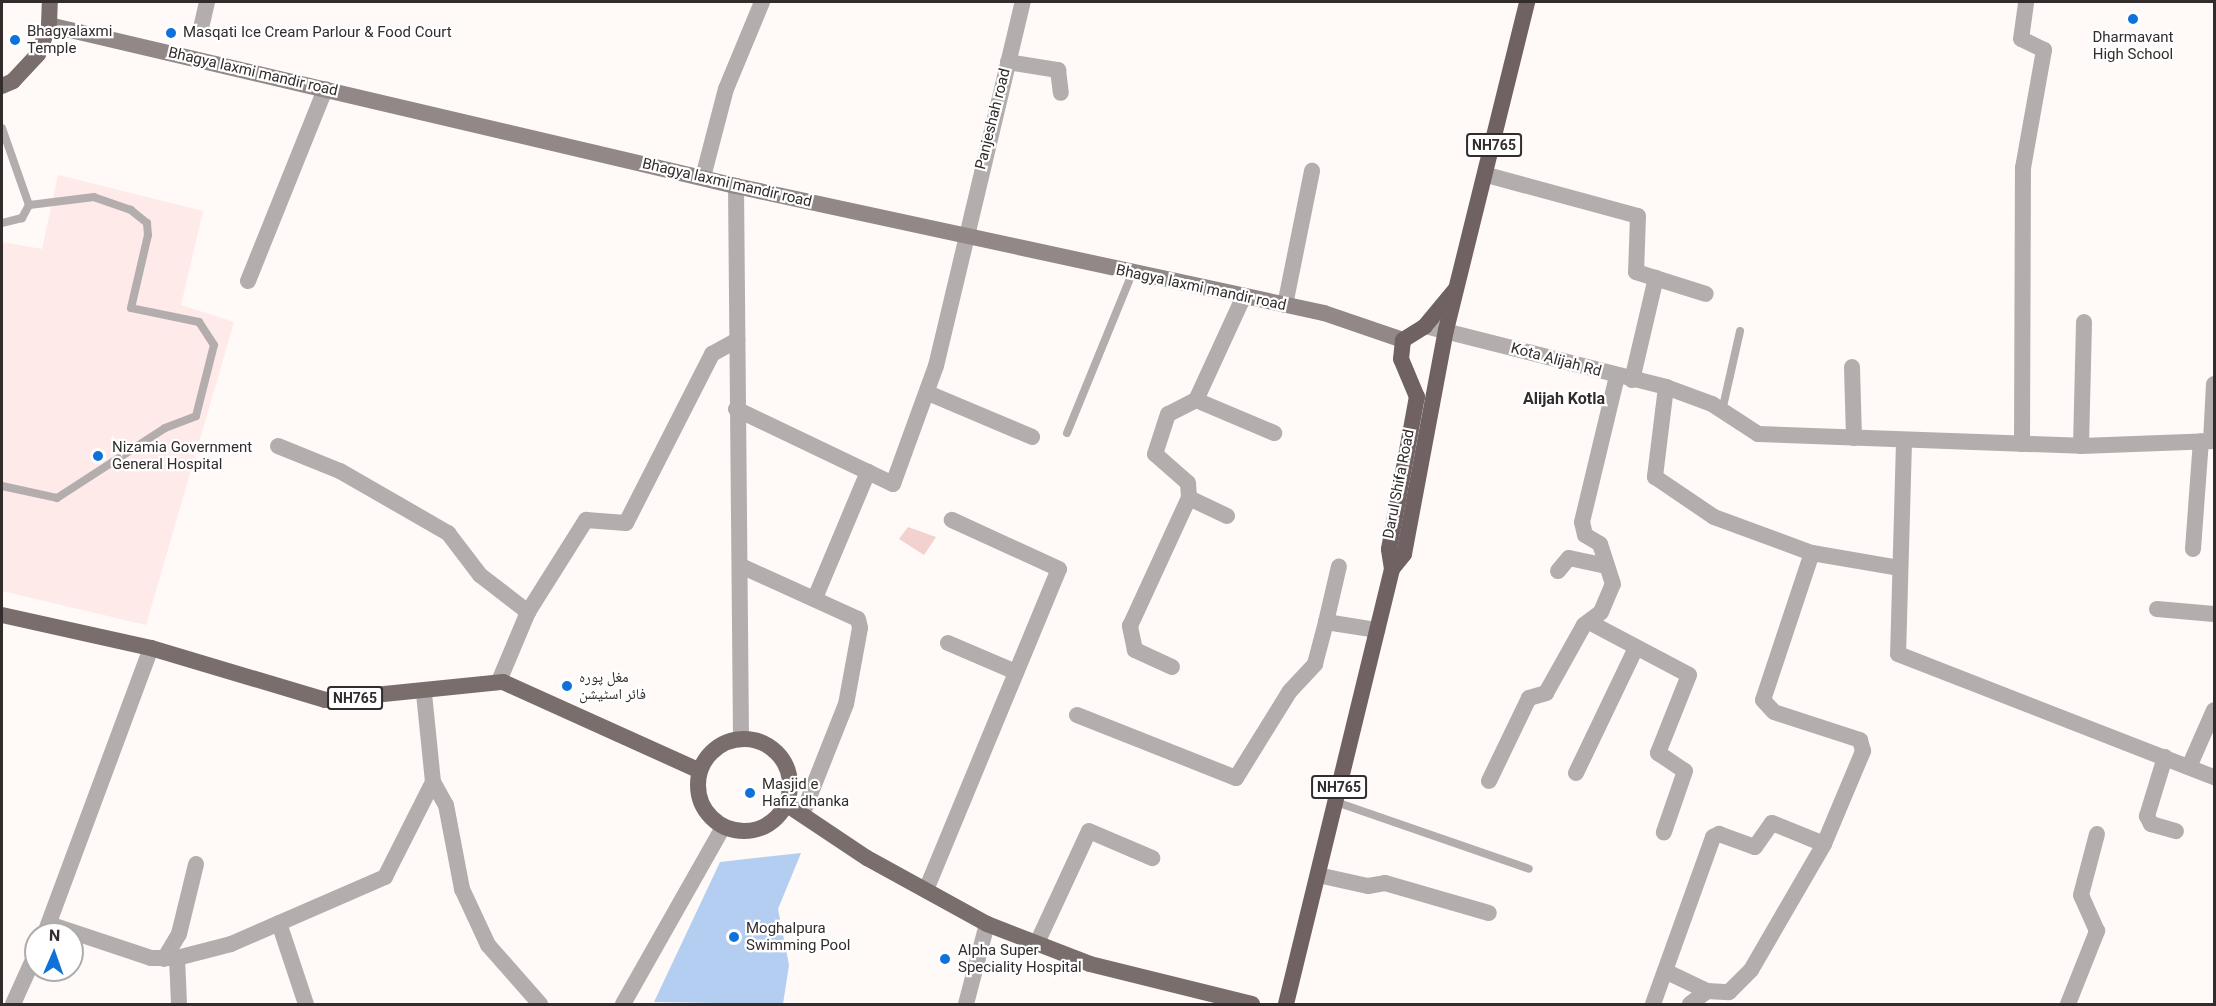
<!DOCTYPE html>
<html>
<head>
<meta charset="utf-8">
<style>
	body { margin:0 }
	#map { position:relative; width:2216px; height:1006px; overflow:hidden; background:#fff9f8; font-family:Roboto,"Noto Naskh Arabic",sans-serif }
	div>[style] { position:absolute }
	.built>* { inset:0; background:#feeae9 }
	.green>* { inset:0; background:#f2d1cf }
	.water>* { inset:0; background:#b3cef0 }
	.service>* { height:8px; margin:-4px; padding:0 4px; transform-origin:4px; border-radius:4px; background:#b4adad }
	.minor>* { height:16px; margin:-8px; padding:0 8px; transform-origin:8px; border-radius:8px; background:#b4adad }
	.tertiary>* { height:16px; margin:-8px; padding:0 8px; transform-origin:8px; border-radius:8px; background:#b4adad }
	.secondary>* { height:16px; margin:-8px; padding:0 8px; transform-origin:8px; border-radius:8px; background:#928888 }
	.primary>* { height:16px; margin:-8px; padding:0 8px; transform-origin:8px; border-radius:8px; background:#7a6e6d }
	.primary>.ring { margin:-8px; padding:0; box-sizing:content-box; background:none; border:16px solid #7a6e6d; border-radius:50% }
	.trunk>* { height:16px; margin:-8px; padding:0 8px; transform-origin:8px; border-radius:8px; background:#706262 }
	.dots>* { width:16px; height:16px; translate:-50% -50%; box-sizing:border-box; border:3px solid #fff; border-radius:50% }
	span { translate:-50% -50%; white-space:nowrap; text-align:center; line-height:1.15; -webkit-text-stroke:4.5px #fff; paint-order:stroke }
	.shield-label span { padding:2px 4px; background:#fff; border:2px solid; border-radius:4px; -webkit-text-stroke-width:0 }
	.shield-label { font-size:14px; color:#322c2c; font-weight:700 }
	.poi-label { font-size:15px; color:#322c2c }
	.left { translate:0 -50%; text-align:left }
	.street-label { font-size:15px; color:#322c2c }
	.neighbourhood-label { font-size:16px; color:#322c2c; font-weight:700 }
	.frame { position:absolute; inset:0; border:3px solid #322c2c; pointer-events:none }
	.north { position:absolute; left:24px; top:922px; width:60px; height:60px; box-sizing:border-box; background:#fff; border:2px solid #adabab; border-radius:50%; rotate:2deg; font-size:16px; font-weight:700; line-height:24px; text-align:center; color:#322c2c }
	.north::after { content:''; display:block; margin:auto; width:21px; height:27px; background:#0f72db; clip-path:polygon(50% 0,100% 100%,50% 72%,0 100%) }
</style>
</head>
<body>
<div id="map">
	<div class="built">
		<div style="clip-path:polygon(58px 175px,203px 211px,181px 305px,234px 322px,146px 625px,2px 591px,2px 242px,42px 249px)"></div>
	</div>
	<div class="green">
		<div style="clip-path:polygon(908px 527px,936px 537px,924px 555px,899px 539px)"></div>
	</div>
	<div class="water">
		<div style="clip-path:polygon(801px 853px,778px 909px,789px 965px,783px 1004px,654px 1002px,720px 862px)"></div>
	</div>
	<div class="service">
		<div style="left:2px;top:128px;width:82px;rotate:70.7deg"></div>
		<div style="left:29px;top:205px;width:15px;rotate:118deg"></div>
		<div style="left:22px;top:218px;width:21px;rotate:166deg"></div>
		<div style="left:1722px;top:411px;width:82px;rotate:-77.3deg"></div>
		<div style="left:1067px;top:433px;width:172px;rotate:-67.8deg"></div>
		<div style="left:2px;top:486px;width:56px;rotate:12.3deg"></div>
		<div style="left:57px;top:498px;width:129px;rotate:-32.9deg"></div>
		<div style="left:165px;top:428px;width:33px;rotate:-21deg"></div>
		<div style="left:196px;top:416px;width:73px;rotate:-75.8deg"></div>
		<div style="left:214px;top:345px;width:27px;rotate:-123deg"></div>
		<div style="left:199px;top:322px;width:69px;rotate:-168.4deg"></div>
		<div style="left:131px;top:308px;width:75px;rotate:-76.9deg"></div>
		<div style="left:148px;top:235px;width:12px;rotate:-95deg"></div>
		<div style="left:147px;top:223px;width:21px;rotate:-141deg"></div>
		<div style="left:131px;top:210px;width:39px;rotate:-161deg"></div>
		<div style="left:94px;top:197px;width:65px;rotate:173deg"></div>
		<div style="left:1336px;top:802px;width:204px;rotate:19.1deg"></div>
	</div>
	<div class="minor">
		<div style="left:201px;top:28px;width:27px;rotate:-77deg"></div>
		<div style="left:1008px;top:62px;width:51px;rotate:9.1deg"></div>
		<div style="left:1058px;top:70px;width:23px;rotate:83deg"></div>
		<div style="left:1487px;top:175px;width:156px;rotate:15.2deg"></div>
		<div style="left:1638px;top:216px;width:56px;rotate:92deg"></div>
		<div style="left:1636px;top:272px;width:73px;rotate:17.4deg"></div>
		<div style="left:703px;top:177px;width:91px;rotate:-75.4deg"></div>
		<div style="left:726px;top:89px;width:94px;rotate:-67.5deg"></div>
		<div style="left:248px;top:281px;width:207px;rotate:-68.1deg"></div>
		<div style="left:1243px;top:298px;width:112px;rotate:114.7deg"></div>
		<div style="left:1196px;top:400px;width:85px;rotate:22.9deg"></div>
		<div style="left:1285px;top:305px;width:137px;rotate:-78.6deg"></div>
		<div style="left:1425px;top:326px;width:249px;rotate:14.2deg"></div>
		<div style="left:1666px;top:387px;width:49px;rotate:20.3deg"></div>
		<div style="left:1712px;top:404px;width:55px;rotate:33.1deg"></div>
		<div style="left:1758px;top:434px;width:323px;rotate:2.1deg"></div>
		<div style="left:2081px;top:446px;width:133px;rotate:-2.2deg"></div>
		<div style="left:1852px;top:367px;width:71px;rotate:88.4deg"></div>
		<div style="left:1632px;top:380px;width:105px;rotate:-76.8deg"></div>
		<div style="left:1666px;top:387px;width:91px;rotate:97deg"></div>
		<div style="left:1655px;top:477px;width:71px;rotate:34.1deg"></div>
		<div style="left:1714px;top:517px;width:104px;rotate:20.2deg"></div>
		<div style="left:1812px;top:553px;width:88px;rotate:9.8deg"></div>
		<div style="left:928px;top:393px;width:113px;rotate:22.9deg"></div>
		<div style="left:1196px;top:400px;width:31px;rotate:153deg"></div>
		<div style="left:1168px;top:414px;width:42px;rotate:108deg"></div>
		<div style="left:1155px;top:454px;width:44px;rotate:41.3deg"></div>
		<div style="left:1188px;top:483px;width:15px;rotate:86deg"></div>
		<div style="left:1189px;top:498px;width:42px;rotate:25.3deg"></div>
		<div style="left:736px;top:409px;width:174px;rotate:25.5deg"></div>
		<div style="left:893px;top:484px;width:126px;rotate:-70deg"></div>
		<div style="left:936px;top:366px;width:374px;rotate:-76.6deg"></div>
		<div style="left:2211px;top:441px;width:57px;rotate:-87deg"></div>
		<div style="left:1904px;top:442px;width:212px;rotate:91.6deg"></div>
		<div style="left:1898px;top:654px;width:339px;rotate:21.3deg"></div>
		<div style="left:2022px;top:444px;width:276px;rotate:-89.8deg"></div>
		<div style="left:2023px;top:168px;width:120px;rotate:-79.9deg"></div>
		<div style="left:2044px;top:50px;width:25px;rotate:-154deg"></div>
		<div style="left:2021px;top:39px;width:37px;rotate:-82deg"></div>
		<div style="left:278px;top:446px;width:67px;rotate:22deg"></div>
		<div style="left:340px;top:471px;width:125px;rotate:29.9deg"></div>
		<div style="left:448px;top:533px;width:53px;rotate:52.7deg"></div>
		<div style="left:480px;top:575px;width:61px;rotate:37.6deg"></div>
		<div style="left:2081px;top:446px;width:124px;rotate:-88.6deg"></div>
		<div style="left:2193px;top:549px;width:108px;rotate:-85.8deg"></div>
		<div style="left:741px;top:566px;width:128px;rotate:24.4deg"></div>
		<div style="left:858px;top:619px;width:9px;rotate:77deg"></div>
		<div style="left:860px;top:628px;width:77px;rotate:100.4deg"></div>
		<div style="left:846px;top:704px;width:119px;rotate:111.6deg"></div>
		<div style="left:1558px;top:571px;width:17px;rotate:-50deg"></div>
		<div style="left:1569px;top:558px;width:38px;rotate:12deg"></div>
		<div style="left:815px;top:598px;width:137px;rotate:-67.2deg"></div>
		<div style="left:2157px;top:609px;width:57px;rotate:5deg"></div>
		<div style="left:1326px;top:622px;width:57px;rotate:-76.9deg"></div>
		<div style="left:1589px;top:622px;width:113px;rotate:27.9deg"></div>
		<div style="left:1689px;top:675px;width:84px;rotate:111.7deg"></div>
		<div style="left:1658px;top:753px;width:32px;rotate:34deg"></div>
		<div style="left:1685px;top:771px;width:65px;rotate:109deg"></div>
		<div style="left:948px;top:643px;width:74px;rotate:23.1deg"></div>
		<div style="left:1172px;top:667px;width:41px;rotate:-155.3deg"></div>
		<div style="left:1135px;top:650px;width:25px;rotate:-102deg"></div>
		<div style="left:1130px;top:626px;width:141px;rotate:-65.3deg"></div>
		<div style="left:499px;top:681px;width:75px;rotate:-67.2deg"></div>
		<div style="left:528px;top:612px;width:109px;rotate:-57.8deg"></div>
		<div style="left:586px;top:520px;width:40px;rotate:4.3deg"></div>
		<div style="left:626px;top:523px;width:190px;rotate:-63deg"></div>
		<div style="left:712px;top:354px;width:29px;rotate:-29deg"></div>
		<div style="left:1077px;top:715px;width:171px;rotate:21.6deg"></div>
		<div style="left:1236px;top:778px;width:102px;rotate:-58.2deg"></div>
		<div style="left:1290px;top:691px;width:37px;rotate:-47deg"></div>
		<div style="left:1315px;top:664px;width:43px;rotate:-75.3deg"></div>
		<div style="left:1326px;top:622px;width:52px;rotate:8.9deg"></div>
		<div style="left:2165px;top:757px;width:62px;rotate:107deg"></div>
		<div style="left:2147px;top:816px;width:9px;rotate:63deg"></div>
		<div style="left:2151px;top:824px;width:26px;rotate:16deg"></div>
		<div style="left:2189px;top:767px;width:62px;rotate:-66.3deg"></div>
		<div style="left:1576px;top:773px;width:136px;rotate:-64.4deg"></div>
		<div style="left:1489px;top:781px;width:92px;rotate:-64.3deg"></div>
		<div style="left:1529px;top:698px;width:18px;rotate:-16deg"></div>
		<div style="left:1546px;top:693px;width:78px;rotate:-60.8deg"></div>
		<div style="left:1584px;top:625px;width:21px;rotate:-37deg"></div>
		<div style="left:1601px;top:612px;width:30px;rotate:-67deg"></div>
		<div style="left:1613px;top:584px;width:42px;rotate:-108deg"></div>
		<div style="left:1600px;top:544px;width:17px;rotate:-149deg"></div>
		<div style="left:1585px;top:535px;width:13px;rotate:-103deg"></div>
		<div style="left:1582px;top:522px;width:150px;rotate:-76.5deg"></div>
		<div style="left:433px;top:782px;width:26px;rotate:61deg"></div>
		<div style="left:446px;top:805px;width:86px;rotate:79.2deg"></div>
		<div style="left:462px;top:889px;width:62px;rotate:65.1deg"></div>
		<div style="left:488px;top:945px;width:79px;rotate:48.6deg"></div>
		<div style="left:1318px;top:875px;width:51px;rotate:12.4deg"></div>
		<div style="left:1368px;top:886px;width:17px;rotate:-10deg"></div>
		<div style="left:1385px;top:883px;width:108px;rotate:16.1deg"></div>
		<div style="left:926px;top:890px;width:347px;rotate:-67.5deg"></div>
		<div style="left:1059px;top:569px;width:118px;rotate:-155.4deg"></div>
		<div style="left:279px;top:923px;width:85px;rotate:71.6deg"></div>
		<div style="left:49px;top:924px;width:108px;rotate:18.4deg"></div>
		<div style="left:151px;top:958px;width:26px"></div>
		<div style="left:177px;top:958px;width:56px;rotate:-14.5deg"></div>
		<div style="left:231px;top:944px;width:168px;rotate:-23.5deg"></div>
		<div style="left:385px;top:877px;width:106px;rotate:-63.2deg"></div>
		<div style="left:433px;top:782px;width:89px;rotate:-95.8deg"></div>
		<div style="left:45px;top:933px;width:304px;rotate:-69.6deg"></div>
		<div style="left:1037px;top:943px;width:123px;rotate:-65.1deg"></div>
		<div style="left:1089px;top:831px;width:69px;rotate:23.2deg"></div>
		<div style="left:177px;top:958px;width:46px;rotate:87.5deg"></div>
		<div style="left:164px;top:959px;width:29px;rotate:-59deg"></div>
		<div style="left:179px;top:934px;width:72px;rotate:-76.3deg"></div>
		<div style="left:1665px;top:971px;width:47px;rotate:25.5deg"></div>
		<div style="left:13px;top:1004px;width:56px;rotate:-65.7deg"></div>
		<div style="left:966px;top:1004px;width:83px;rotate:-75.3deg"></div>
		<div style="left:1653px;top:1004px;width:177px;rotate:-70.2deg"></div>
		<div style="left:1713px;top:837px;width:7px;rotate:-27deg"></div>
		<div style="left:1719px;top:834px;width:38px;rotate:20deg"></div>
		<div style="left:1755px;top:847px;width:29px;rotate:-55deg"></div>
		<div style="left:1772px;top:823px;width:56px;rotate:22deg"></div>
		<div style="left:1690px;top:1004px;width:21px;rotate:-37deg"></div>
		<div style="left:1707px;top:991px;width:22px;rotate:3deg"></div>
		<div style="left:1729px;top:992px;width:31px;rotate:-45deg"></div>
		<div style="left:1751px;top:970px;width:146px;rotate:-59.9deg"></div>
		<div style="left:1824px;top:844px;width:101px;rotate:-67.2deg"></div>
		<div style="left:1863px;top:751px;width:11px;rotate:-105deg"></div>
		<div style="left:1860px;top:740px;width:90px;rotate:-162deg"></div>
		<div style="left:1774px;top:712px;width:16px;rotate:-133deg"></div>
		<div style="left:1763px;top:700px;width:155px;rotate:-71.6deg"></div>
		<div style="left:2068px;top:1004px;width:79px;rotate:-68.3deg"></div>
		<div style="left:2097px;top:931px;width:39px;rotate:-114deg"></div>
		<div style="left:2081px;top:895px;width:63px;rotate:-75.3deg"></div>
	</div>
	<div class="tertiary">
		<div style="left:736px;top:186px;width:553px;rotate:89.48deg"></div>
		<div style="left:623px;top:1004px;width:203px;rotate:-60.5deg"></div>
	</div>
	<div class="secondary">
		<div style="left:49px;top:25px;width:706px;rotate:13.19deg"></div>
		<div style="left:736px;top:186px;width:602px;rotate:12.19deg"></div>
		<div style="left:1324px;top:313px;width:83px;rotate:18.9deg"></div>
	</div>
	<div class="primary">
		<div style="left:2px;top:86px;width:12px;rotate:-24deg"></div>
		<div style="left:13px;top:81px;width:37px;rotate:-47deg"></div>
		<div style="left:38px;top:54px;width:31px;rotate:-69deg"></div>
		<div style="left:49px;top:25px;width:23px;rotate:-88deg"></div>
		<div style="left:2px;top:615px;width:153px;rotate:12.5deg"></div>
		<div style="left:151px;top:648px;width:182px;rotate:16.6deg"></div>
		<div style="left:325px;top:700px;width:179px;rotate:-5.8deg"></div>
		<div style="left:503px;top:682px;width:216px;rotate:24.3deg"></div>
		<div class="ring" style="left:698px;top:739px;width:76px;height:76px"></div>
		<div style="left:786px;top:804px;width:97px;rotate:33.7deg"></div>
		<div style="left:867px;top:858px;width:137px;rotate:28.8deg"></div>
		<div style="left:987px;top:924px;width:110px;rotate:21.2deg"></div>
		<div style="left:1090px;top:964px;width:167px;rotate:13.9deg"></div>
	</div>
	<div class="trunk">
		<div style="left:1392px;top:569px;width:20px;rotate:-99deg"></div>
		<div style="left:1389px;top:549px;width:155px;rotate:-79.6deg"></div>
		<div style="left:1417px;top:397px;width:41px;rotate:-112.8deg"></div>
		<div style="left:1401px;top:359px;width:19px;rotate:-84deg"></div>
		<div style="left:1403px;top:340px;width:26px;rotate:-32deg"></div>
		<div style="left:1425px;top:326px;width:47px;rotate:-50.2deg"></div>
		<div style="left:1286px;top:1004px;width:448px;rotate:-76.3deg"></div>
		<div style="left:1392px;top:569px;width:19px;rotate:-51deg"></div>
		<div style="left:1404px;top:554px;width:228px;rotate:-79.4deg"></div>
		<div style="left:1446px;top:330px;width:338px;rotate:-76.1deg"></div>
	</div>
	<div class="dots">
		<div style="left:2133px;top:19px;background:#0f72db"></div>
		<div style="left:171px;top:33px;background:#0f72db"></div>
		<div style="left:15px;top:40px;background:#0f72db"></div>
		<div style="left:98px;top:456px;background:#0f72db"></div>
		<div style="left:567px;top:686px;background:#0f72db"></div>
		<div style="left:750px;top:793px;background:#0f72db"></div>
		<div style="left:734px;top:937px;background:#0f72db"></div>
		<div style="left:945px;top:959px;background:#0f72db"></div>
	</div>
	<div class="shield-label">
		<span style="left:1494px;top:145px">NH765</span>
		<span style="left:355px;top:698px">NH765</span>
		<span style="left:1339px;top:787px">NH765</span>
	</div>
	<div class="poi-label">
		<span class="left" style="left:27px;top:40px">Bhagyalaxmi<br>Temple</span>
		<span class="left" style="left:183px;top:33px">Masqati Ice Cream Parlour &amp; Food Court</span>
		<span style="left:2133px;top:46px">Dharmavant<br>High School</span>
		<span class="left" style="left:112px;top:456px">Nizamia Government<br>General Hospital</span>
		<span class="left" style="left:579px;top:686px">مغل پورہ<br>فائر اسٹیشن</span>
		<span class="left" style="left:762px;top:793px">Masjid e<br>Hafiz dhanka</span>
		<span class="left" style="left:746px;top:937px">Moghalpura<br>Swimming Pool</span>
		<span class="left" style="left:958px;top:959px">Alpha Super<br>Speciality Hospital</span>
	</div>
	<div class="street-label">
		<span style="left:253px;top:72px;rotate:13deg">Bhagya laxmi mandir road</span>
		<span style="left:993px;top:119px;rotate:-76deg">Panjeshah road</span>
		<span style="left:727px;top:183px;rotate:13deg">Bhagya laxmi mandir road</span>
		<span style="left:1201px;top:288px;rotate:12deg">Bhagya laxmi mandir road</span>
		<span style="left:1556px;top:360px;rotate:15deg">Kota Alijah Rd</span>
		<span style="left:1399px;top:484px;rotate:-79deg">Darul Shifa Road</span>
	</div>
	<div class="neighbourhood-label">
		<span style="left:1564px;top:399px">Alijah Kotla</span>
	</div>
	<div class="frame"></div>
	<div class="north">N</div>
</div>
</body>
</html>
